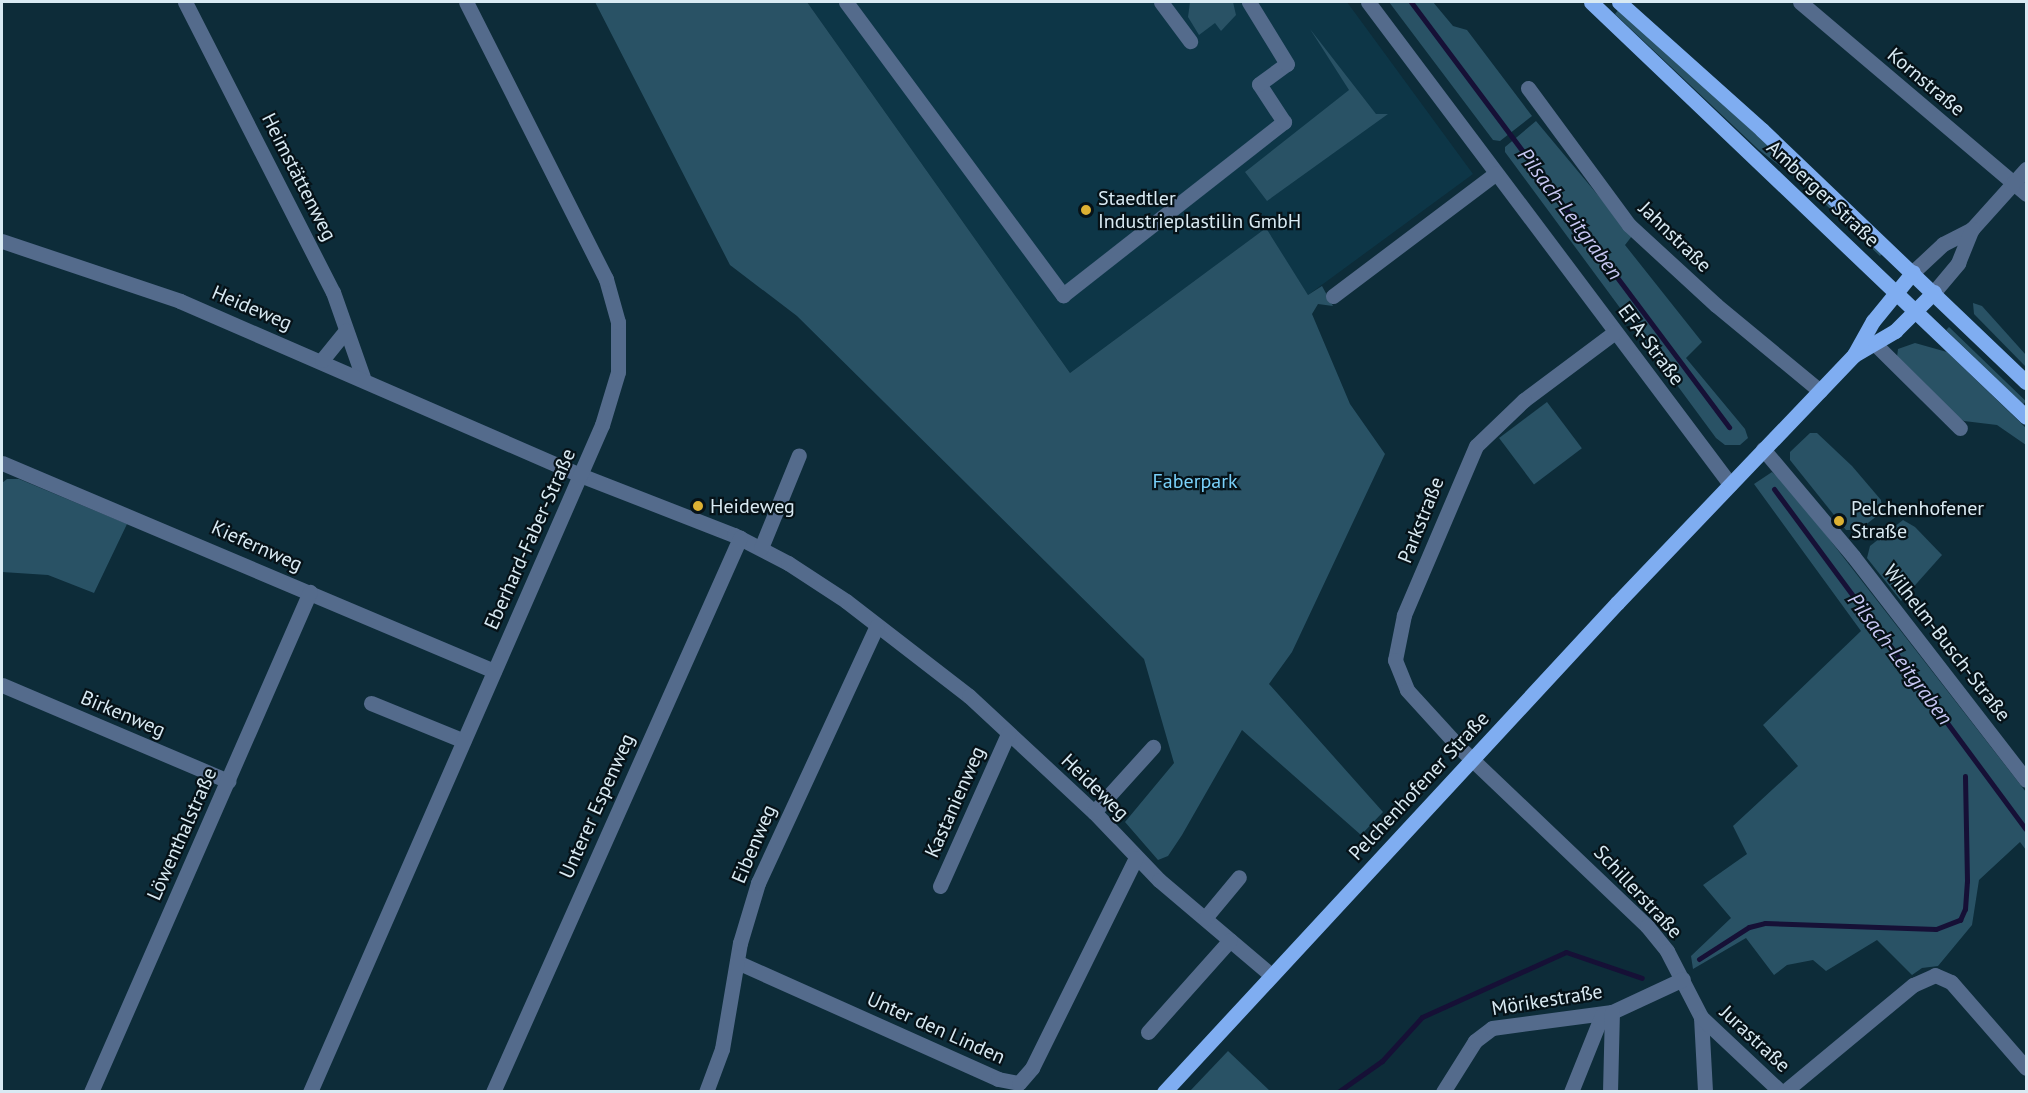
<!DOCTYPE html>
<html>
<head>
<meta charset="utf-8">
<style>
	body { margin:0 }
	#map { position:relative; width:2028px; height:1093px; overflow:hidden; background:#0d2c39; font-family:"PT Sans",sans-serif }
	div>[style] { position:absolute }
	.built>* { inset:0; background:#0d3647 }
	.green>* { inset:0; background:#295265; transform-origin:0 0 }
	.stream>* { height:5px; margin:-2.5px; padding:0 2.5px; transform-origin:2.5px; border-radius:2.5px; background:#161036 }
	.minor>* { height:15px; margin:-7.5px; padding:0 7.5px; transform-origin:7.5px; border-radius:7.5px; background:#546b8c }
	.major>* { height:15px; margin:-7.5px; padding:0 7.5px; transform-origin:7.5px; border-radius:7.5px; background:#7fadf1 }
	.dots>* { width:16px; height:16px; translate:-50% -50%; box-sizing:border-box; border:3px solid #061218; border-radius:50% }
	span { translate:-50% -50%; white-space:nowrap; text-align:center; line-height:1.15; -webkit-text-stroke:4.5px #061218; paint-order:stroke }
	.street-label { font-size:20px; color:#d9eaf3 }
	.poi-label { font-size:20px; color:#d9eaf3 }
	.left { translate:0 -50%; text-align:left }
	.park-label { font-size:20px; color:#7ad1fa }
	.water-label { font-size:21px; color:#c8c7f3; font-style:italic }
	.frame { position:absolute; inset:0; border:3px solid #d9eaf3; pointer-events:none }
</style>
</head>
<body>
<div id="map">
	<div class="built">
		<div style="clip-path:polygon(807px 2px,1347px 2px,1473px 174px,1308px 295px,1265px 229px,1070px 373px)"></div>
	</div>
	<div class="green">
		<div style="clip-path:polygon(595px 2px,807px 2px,1070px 373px,1266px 228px,1308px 295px,1322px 286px,1333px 306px,1318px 304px,1312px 314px,1350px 404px,1385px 454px,1292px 652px,1269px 684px,1383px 812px,1361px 835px,1242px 730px,1182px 835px,1168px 856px,1158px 860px,1125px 822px,1174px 763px,1144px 659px,797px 316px,730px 265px)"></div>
		<div style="clip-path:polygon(1190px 2px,1233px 2px,1236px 15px,1221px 31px,1215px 23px,1199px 35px,1188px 17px)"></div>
		<div style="clip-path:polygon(1389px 2px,1433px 2px,1453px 26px,1467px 30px,1532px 116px,1500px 141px,1493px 140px)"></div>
		<div style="clip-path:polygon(1619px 9px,1790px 165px,1883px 253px,1880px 256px,1805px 185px,1759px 150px,1615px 14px)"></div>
		<div style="clip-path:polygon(1310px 29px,1376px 114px,1388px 114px,1267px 201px,1245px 172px,1349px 90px)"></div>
		<div style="clip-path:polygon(1536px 121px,1632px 236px,1625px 245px,1702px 342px,1686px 358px,1745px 429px,1748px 438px,1740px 445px,1725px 445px,1716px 438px,1505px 152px,1505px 147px)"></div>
		<div style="clip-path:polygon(1973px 303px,1982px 306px,2026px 355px,2026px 367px,1974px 314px)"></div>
		<div style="left:1949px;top:327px;width:107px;height:4px;rotate:44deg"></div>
		<div style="clip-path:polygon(1915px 343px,1947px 352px,2026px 428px,2026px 445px,1997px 425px,1964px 421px,1952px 413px,1897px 357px,1898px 349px)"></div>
		<div style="left:1547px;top:402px;width:58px;height:60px;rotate:53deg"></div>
		<div style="clip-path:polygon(1810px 433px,1817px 433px,1852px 466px,1881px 500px,1882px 512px,1859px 530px,1846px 530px,1790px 460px,1790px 452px)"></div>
		<div style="clip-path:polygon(1772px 472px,1788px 486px,2026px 792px,2026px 850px,2020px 842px,1979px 880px,1972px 925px,1938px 966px,1922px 968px,1912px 975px,1877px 940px,1826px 971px,1813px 960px,1787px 965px,1774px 975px,1746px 938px,1693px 969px,1691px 956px,1731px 918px,1703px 885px,1747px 854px,1733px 826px,1798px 766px,1763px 725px,1861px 631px,1754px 484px)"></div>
		<div style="clip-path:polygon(7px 479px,19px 479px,127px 524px,94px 593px,48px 575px,2px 572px,2px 483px)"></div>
		<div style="clip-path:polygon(1903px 520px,1915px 527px,1942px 555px,1901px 601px,1867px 558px,1870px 546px)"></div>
		<div style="clip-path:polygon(1228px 1051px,1270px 1091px,1190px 1091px)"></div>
	</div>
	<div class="stream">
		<div style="left:1411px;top:2px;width:531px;rotate:53.19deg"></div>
		<div style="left:1774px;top:489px;width:423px;rotate:53.5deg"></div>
		<div style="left:1699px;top:959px;width:59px;rotate:-32.6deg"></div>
		<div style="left:1749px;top:927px;width:16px;rotate:-14deg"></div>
		<div style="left:1765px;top:923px;width:171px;rotate:2deg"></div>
		<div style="left:1936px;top:929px;width:26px;rotate:-21deg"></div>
		<div style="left:1960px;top:920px;width:12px;rotate:-66deg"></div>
		<div style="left:1965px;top:909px;width:28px;rotate:-86deg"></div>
		<div style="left:1967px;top:881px;width:105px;rotate:-91.1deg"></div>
		<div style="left:1338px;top:1092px;width:54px;rotate:-35.2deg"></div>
		<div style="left:1382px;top:1061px;width:59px;rotate:-47.7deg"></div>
		<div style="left:1422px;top:1017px;width:158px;rotate:-24.3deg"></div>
		<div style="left:1566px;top:952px;width:80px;rotate:18.9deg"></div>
	</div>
	<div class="minor">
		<div style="left:185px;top:2px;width:326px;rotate:63deg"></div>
		<div style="left:333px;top:292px;width:90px;rotate:70.6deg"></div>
		<div style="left:846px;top:2px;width:365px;rotate:53.5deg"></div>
		<div style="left:1063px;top:295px;width:281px;rotate:-38.1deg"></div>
		<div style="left:1284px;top:122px;width:45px;rotate:-123.3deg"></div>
		<div style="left:1259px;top:84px;width:34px;rotate:-36deg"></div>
		<div style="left:1287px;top:64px;width:73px;rotate:-121.5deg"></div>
		<div style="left:1161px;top:2px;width:49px;rotate:53.4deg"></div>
		<div style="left:1368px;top:2px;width:603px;rotate:53.09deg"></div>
		<div style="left:1800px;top:2px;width:297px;rotate:40.3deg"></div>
		<div style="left:1528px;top:88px;width:170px;rotate:53.6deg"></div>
		<div style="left:1629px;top:225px;width:118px;rotate:42.6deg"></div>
		<div style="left:1716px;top:305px;width:135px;rotate:39.6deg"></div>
		<div style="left:2px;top:241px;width:188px;rotate:18.6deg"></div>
		<div style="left:180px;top:301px;width:436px;rotate:23.5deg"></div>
		<div style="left:580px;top:475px;width:165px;rotate:21.3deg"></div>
		<div style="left:734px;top:535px;width:61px;rotate:27.4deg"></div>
		<div style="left:788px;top:563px;width:69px;rotate:33.2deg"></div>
		<div style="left:846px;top:601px;width:155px;rotate:37.7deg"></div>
		<div style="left:969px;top:696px;width:171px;rotate:42.9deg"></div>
		<div style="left:1094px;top:812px;width:94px;rotate:46.3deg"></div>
		<div style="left:1159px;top:880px;width:147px;rotate:40.3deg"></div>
		<div style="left:1913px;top:272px;width:41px;rotate:-43deg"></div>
		<div style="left:1943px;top:244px;width:33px;rotate:-27deg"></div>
		<div style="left:1972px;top:229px;width:81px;rotate:-48deg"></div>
		<div style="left:1934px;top:292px;width:38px;rotate:-50deg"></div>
		<div style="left:1958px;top:263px;width:37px;rotate:-68deg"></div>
		<div style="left:1333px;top:296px;width:204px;rotate:-37deg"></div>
		<div style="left:1615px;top:332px;width:114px;rotate:143.2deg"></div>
		<div style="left:1524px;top:400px;width:66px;rotate:136.2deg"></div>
		<div style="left:1476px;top:446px;width:184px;rotate:113.1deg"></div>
		<div style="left:1404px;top:615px;width:46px;rotate:101.3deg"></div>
		<div style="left:1395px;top:660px;width:32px;rotate:68deg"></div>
		<div style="left:1407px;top:690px;width:79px;rotate:47.6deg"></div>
		<div style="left:1460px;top:748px;width:258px;rotate:43.6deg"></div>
		<div style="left:1647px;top:926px;width:32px;rotate:51deg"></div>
		<div style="left:1667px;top:951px;width:74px;rotate:62.7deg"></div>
		<div style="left:1701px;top:1017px;width:75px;rotate:86.9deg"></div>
		<div style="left:1876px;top:345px;width:118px;rotate:44.7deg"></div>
		<div style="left:322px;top:360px;width:38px;rotate:-51deg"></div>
		<div style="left:1763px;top:449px;width:140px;rotate:49.9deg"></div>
		<div style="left:1853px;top:556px;width:283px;rotate:52.3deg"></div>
		<div style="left:2px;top:463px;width:534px;rotate:22.92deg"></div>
		<div style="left:761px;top:548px;width:100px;rotate:-67.8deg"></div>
		<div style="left:2px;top:685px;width:246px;rotate:23deg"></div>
		<div style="left:371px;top:703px;width:100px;rotate:22.2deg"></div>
		<div style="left:1094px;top:812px;width:88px;rotate:-47.8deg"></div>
		<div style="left:940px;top:886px;width:167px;rotate:-65.9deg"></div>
		<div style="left:1205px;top:918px;width:53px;rotate:-50.3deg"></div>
		<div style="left:737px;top:962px;width:286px;rotate:24.1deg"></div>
		<div style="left:998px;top:1079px;width:21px;rotate:11deg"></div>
		<div style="left:1019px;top:1083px;width:20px;rotate:-49deg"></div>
		<div style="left:1032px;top:1068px;width:234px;rotate:-63.7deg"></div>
		<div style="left:1701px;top:1017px;width:110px;rotate:43.2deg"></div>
		<div style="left:1148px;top:1032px;width:123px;rotate:-48.3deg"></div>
		<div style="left:91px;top:1092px;width:546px;rotate:-66.35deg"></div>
		<div style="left:310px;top:1092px;width:728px;rotate:-66.36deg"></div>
		<div style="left:602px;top:425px;width:55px;rotate:-73.2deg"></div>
		<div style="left:618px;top:372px;width:50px;rotate:-90deg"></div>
		<div style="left:618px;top:322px;width:45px;rotate:-105.6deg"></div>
		<div style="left:606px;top:279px;width:310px;rotate:-116.8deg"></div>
		<div style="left:493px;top:1092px;width:607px;rotate:-65.97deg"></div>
		<div style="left:706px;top:1092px;width:46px;rotate:-69.6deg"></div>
		<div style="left:722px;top:1049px;width:108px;rotate:-80.4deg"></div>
		<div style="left:740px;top:943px;width:63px;rotate:-73.3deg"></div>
		<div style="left:758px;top:883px;width:283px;rotate:-65.2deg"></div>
		<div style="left:1443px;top:1092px;width:60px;rotate:-57.9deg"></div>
		<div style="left:1475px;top:1041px;width:21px;rotate:-37deg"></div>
		<div style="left:1492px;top:1028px;width:121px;rotate:-7.6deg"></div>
		<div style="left:1612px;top:1012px;width:78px;rotate:-24.9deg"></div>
		<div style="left:1571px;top:1092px;width:83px;rotate:-68.1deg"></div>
		<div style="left:1610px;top:1092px;width:80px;rotate:-88.6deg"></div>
		<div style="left:1784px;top:1092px;width:168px;rotate:-39.7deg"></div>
		<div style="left:1913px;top:985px;width:24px;rotate:-24deg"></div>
		<div style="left:1935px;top:975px;width:17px;rotate:24deg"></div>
		<div style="left:1951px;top:982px;width:114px;rotate:48.9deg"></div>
	</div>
	<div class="major">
		<div style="left:1591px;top:2px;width:601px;rotate:43.65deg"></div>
		<div style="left:1619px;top:2px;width:192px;rotate:41.8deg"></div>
		<div style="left:1762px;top:130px;width:365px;rotate:43.7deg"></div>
		<div style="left:1854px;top:355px;width:48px;rotate:-30.3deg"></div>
		<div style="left:1895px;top:331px;width:55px;rotate:-45deg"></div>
		<div style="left:1164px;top:1092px;width:667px;rotate:-47.19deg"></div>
		<div style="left:1617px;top:603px;width:343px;rotate:-46.3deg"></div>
		<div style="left:1854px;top:355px;width:39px;rotate:-61deg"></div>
		<div style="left:1873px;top:321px;width:63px;rotate:-50.8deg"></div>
	</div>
	<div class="dots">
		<div style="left:1086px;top:210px;background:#ddb133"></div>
		<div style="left:698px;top:506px;background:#ddb133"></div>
		<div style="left:1839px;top:521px;background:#ddb133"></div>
	</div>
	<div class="street-label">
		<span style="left:1926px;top:82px;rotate:40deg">Kornstraße</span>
		<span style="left:299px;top:177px;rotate:63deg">Heimstättenweg</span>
		<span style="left:1823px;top:194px;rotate:43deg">Amberger Straße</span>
		<span style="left:1675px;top:237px;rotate:44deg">Jahnstraße</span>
		<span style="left:252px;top:308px;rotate:23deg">Heideweg</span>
		<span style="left:1651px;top:345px;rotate:53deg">EFA-Straße</span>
		<span style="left:1421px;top:520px;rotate:-68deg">Parkstraße</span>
		<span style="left:530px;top:539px;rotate:-66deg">Eberhard-Faber-Straße</span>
		<span style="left:257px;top:546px;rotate:24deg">Kiefernweg</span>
		<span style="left:1947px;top:643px;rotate:52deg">Wilhelm-Busch-Straße</span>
		<span style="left:123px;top:714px;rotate:23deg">Birkenweg</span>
		<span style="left:1419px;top:786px;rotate:-47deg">Pelchenhofener Straße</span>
		<span style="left:1095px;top:787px;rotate:44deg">Heideweg</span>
		<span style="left:955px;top:802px;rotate:-66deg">Kastanienweg</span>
		<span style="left:597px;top:806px;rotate:-66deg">Unterer Espenweg</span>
		<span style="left:182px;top:834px;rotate:-66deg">Löwenthalstraße</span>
		<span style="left:754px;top:844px;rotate:-67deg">Eibenweg</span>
		<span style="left:1638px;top:892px;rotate:47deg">Schillerstraße</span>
		<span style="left:1547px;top:1000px;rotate:-9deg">Mörikestraße</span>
		<span style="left:936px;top:1028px;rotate:24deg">Unter den Linden</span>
		<span style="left:1755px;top:1039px;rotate:43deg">Jurastraße</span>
	</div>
	<div class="poi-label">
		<span class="left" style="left:1098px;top:210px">Staedtler<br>Industrieplastilin GmbH</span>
		<span class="left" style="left:710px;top:506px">Heideweg</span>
		<span class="left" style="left:1851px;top:520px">Pelchenhofener<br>Straße</span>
	</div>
	<div class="park-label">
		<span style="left:1195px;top:481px">Faberpark</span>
	</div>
	<div class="water-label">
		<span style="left:1570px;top:214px;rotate:53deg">Pilsach-Leitgraben</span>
		<span style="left:1900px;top:659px;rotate:53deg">Pilsach-Leitgraben</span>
	</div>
	<div class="frame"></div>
</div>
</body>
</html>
